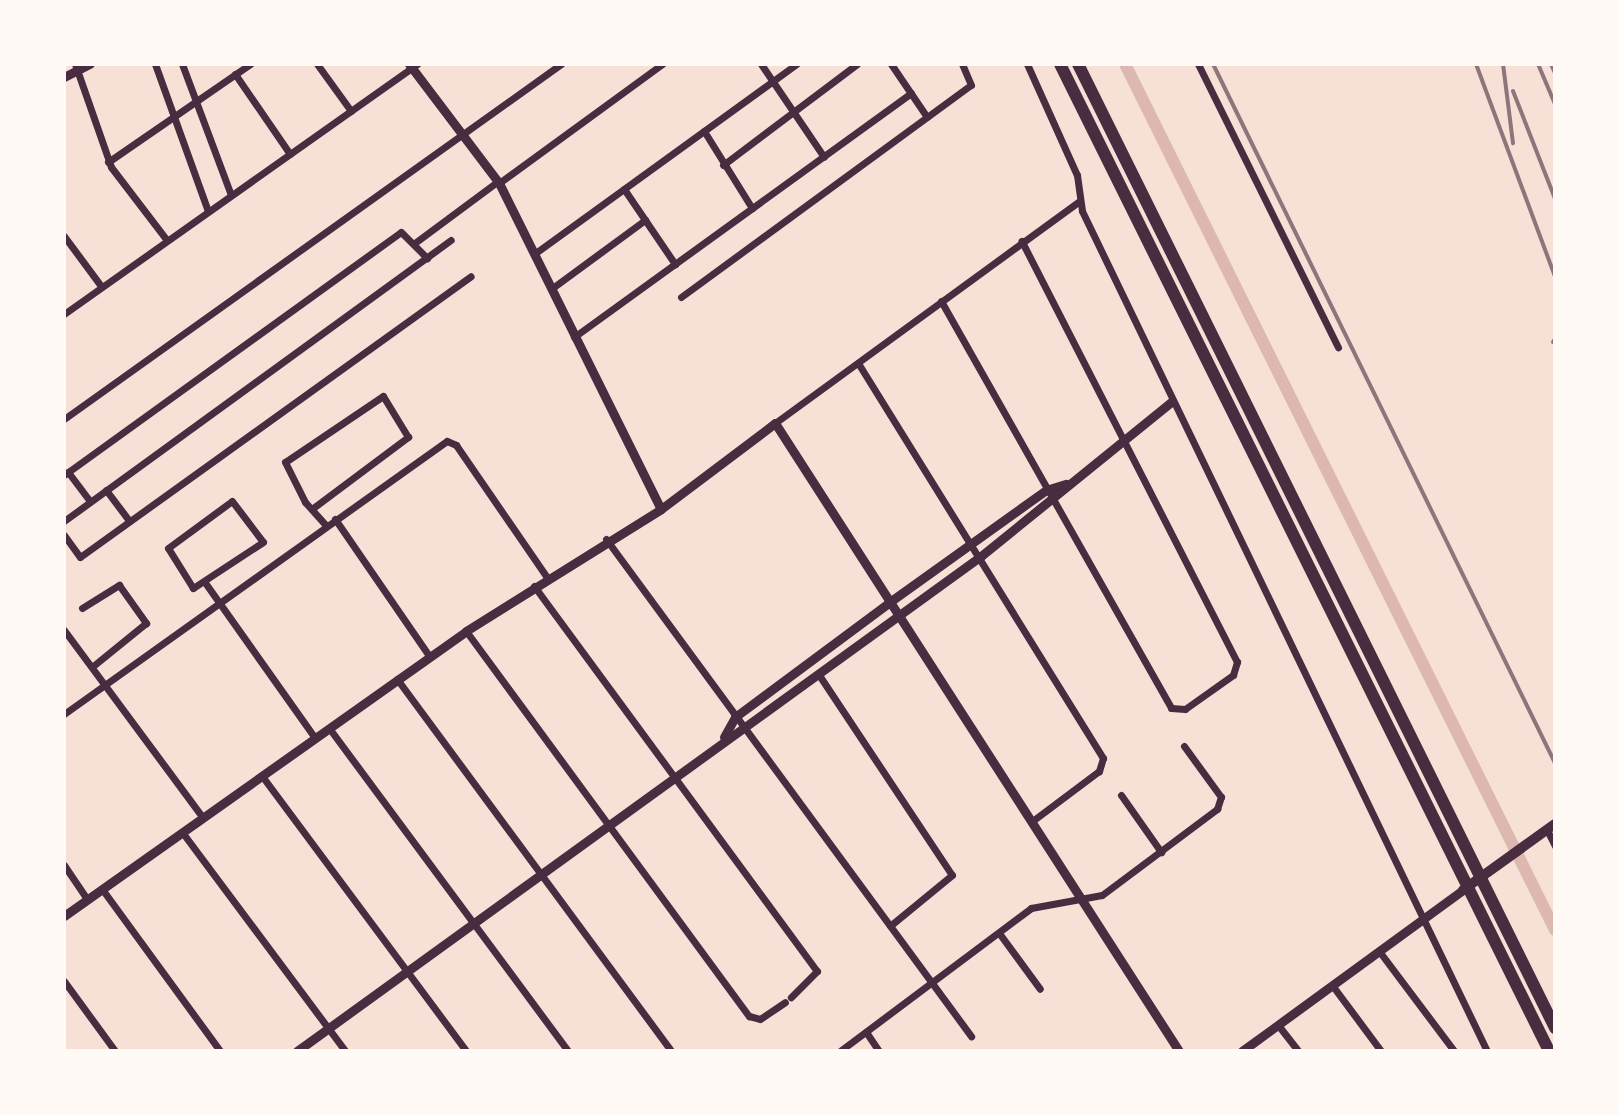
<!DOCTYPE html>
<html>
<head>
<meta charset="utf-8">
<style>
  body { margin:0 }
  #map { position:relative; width:1619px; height:1115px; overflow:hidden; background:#f7e1d7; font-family:Montserrat,sans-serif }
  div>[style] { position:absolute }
  .canal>* { height:12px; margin:-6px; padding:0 6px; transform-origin:6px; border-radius:6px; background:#dcb8b0 }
  .minor>* { height:7px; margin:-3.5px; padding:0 3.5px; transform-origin:3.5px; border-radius:3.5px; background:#4a2c40 }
  .tertiary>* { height:9px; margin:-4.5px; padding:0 4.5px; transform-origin:4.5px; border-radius:4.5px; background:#4a2c40 }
  .secondary>* { height:10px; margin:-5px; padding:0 5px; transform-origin:5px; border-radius:5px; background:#4a2c40 }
  .motorway>* { height:12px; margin:-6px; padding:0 6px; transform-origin:6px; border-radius:6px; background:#4a2c40 }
  .rail>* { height:4px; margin:-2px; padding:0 2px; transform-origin:2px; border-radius:2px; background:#8f747c }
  span { translate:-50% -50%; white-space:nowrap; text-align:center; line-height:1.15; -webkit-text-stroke:6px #fffaf5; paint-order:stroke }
  .frame { position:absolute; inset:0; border:66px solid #fffaf5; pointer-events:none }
</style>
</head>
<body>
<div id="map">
  <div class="canal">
    <div style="left:1125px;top:64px;width:967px;rotate:63.59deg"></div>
  </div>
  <div class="minor">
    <div style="left:75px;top:64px;width:109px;rotate:70.7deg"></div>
    <div style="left:111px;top:167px;width:91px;rotate:52.6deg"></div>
    <div style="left:155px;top:64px;width:156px;rotate:70.2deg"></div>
    <div style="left:182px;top:64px;width:140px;rotate:69.5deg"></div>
    <div style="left:317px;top:64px;width:58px;rotate:54.1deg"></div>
    <div style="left:761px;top:64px;width:112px;rotate:55.9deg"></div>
    <div style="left:891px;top:64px;width:64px;rotate:55.8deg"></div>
    <div style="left:1027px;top:64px;width:122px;rotate:65.8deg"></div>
    <div style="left:1077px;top:175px;width:36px;rotate:82deg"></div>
    <div style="left:1082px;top:211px;width:933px;rotate:64.26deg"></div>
    <div style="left:1198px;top:64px;width:316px;rotate:63.7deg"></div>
    <div style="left:235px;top:74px;width:97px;rotate:55.5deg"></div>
    <div style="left:704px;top:131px;width:91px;rotate:58.1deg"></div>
    <div style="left:108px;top:162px;width:173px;rotate:-34.6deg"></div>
    <div style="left:723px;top:165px;width:168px;rotate:-37deg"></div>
    <div style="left:499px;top:183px;width:202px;rotate:-36.1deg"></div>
    <div style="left:624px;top:189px;width:91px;rotate:55.8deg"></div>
    <div style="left:64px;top:236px;width:62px;rotate:53.5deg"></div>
    <div style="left:416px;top:242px;width:102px;rotate:-36.6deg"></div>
    <div style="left:534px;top:254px;width:324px;rotate:-35.9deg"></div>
    <div style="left:551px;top:289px;width:117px;rotate:-36.3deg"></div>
    <div style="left:681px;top:297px;width:359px;rotate:-36.2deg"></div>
    <div style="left:971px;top:85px;width:23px;rotate:-113deg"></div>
    <div style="left:941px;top:301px;width:467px;rotate:60.5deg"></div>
    <div style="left:1171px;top:708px;width:14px;rotate:4deg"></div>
    <div style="left:1185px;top:709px;width:59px;rotate:-35.3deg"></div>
    <div style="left:1233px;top:675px;width:14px;rotate:-73deg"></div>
    <div style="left:1237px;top:662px;width:473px;rotate:-117.1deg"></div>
    <div style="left:64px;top:314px;width:433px;rotate:-35.3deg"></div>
    <div style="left:574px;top:337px;width:416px;rotate:-35.9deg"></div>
    <div style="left:858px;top:363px;width:465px;rotate:58.2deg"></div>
    <div style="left:1103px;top:758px;width:14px;rotate:107deg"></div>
    <div style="left:1099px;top:771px;width:80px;rotate:143.1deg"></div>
    <div style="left:64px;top:419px;width:611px;rotate:-35.54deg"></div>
    <div style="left:775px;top:423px;width:375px;rotate:-36.1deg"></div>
    <div style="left:68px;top:472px;width:36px;rotate:53deg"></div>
    <div style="left:64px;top:475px;width:415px;rotate:-35.8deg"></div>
    <div style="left:401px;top:232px;width:37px;rotate:45deg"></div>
    <div style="left:106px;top:490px;width:39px;rotate:53deg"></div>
    <div style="left:232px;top:501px;width:51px;rotate:52.9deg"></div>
    <div style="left:263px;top:542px;width:84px;rotate:146.7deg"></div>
    <div style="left:193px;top:588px;width:47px;rotate:-122deg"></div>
    <div style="left:168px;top:548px;width:79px;rotate:-36.3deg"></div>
    <div style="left:313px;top:508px;width:119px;rotate:-36.8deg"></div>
    <div style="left:408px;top:437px;width:48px;rotate:-121.4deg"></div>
    <div style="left:383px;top:396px;width:118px;rotate:146deg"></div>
    <div style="left:285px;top:462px;width:45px;rotate:63.4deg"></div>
    <div style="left:305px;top:502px;width:31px;rotate:48deg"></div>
    <div style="left:335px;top:519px;width:166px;rotate:55.5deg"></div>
    <div style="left:64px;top:521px;width:478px;rotate:-36deg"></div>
    <div style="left:64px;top:535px;width:27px;rotate:54deg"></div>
    <div style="left:80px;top:557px;width:481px;rotate:-35.7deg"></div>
    <div style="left:606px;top:539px;width:617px;rotate:53.71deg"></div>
    <div style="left:206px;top:584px;width:189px;rotate:54.7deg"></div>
    <div style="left:534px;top:586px;width:478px;rotate:53.7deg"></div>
    <div style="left:817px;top:971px;width:37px;rotate:135deg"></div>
    <div style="left:82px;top:608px;width:44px;rotate:-31.9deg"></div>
    <div style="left:119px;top:585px;width:47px;rotate:54.6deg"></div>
    <div style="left:146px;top:623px;width:68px;rotate:140.9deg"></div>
    <div style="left:64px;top:630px;width:234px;rotate:53.5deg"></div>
    <div style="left:466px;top:631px;width:478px;rotate:53.7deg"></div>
    <div style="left:749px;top:1016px;width:11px;rotate:15deg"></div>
    <div style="left:760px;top:1019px;width:30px;rotate:-34deg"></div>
    <div style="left:819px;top:675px;width:240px;rotate:56.4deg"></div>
    <div style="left:952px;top:875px;width:80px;rotate:140.6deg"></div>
    <div style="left:397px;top:679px;width:462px;rotate:53.6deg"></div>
    <div style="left:64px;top:714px;width:470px;rotate:-35.5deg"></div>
    <div style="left:447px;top:441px;width:10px;rotate:24deg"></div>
    <div style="left:456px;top:445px;width:159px;rotate:55.5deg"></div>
    <div style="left:329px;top:728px;width:402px;rotate:53.5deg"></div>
    <div style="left:262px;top:776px;width:342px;rotate:53.4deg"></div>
    <div style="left:1121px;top:795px;width:70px;rotate:54.9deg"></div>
    <div style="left:1547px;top:830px;width:18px;rotate:63deg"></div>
    <div style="left:182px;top:832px;width:273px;rotate:53.3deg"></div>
    <div style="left:64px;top:865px;width:41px;rotate:55.9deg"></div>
    <div style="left:102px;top:889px;width:200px;rotate:53.9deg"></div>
    <div style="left:999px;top:933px;width:69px;rotate:53.8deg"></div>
    <div style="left:1379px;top:951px;width:125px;rotate:53.1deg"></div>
    <div style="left:64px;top:981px;width:87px;rotate:53.9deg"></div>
    <div style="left:1332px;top:985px;width:82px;rotate:53.4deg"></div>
    <div style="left:1278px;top:1025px;width:33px;rotate:52deg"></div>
    <div style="left:866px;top:1032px;width:23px;rotate:56deg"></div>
    <div style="left:840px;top:1051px;width:239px;rotate:-36.8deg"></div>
    <div style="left:1031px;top:908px;width:72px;rotate:-10.4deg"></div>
    <div style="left:1102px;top:895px;width:144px;rotate:-36.8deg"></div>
    <div style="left:1217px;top:809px;width:13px;rotate:-72deg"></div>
    <div style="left:1221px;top:797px;width:63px;rotate:-126deg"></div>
  </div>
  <div class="tertiary">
    <div style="left:409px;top:64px;width:149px;rotate:52.9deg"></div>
    <div style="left:499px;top:183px;width:364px;rotate:63.6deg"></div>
    <div style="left:64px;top:77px;width:29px;rotate:-27deg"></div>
    <div style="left:724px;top:737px;width:23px;rotate:-61deg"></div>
    <div style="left:735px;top:717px;width:194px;rotate:-36.6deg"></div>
    <div style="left:891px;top:601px;width:191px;rotate:-35.6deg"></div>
    <div style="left:1046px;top:490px;width:21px;rotate:-17deg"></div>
    <div style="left:64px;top:916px;width:493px;rotate:-35.3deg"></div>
    <div style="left:466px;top:631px;width:230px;rotate:-32deg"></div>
    <div style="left:661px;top:509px;width:143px;rotate:-37deg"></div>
    <div style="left:775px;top:423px;width:747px;rotate:57.25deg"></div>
    <div style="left:297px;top:1051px;width:844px;rotate:-35.89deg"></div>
    <div style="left:981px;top:556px;width:245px;rotate:-39deg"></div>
    <div style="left:1242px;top:1051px;width:273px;rotate:-36.1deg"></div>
  </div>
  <div class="secondary">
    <div style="left:1463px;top:890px;width:113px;rotate:-35.7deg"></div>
  </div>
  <div class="motorway">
    <div style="left:1060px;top:64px;width:1101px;rotate:63.64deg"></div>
    <div style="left:1078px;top:64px;width:1076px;rotate:63.67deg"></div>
  </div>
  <div class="rail">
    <div style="left:1213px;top:64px;width:778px;rotate:63.93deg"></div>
    <div style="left:1476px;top:64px;width:226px;rotate:69.6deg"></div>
    <div style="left:1503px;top:64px;width:80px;rotate:82.8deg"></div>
    <div style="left:1538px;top:64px;width:43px;rotate:67deg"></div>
    <div style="left:1551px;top:64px;width:10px;rotate:66deg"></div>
    <div style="left:1513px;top:91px;width:116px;rotate:68.7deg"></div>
    <div style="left:1553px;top:342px;width:4px;rotate:-56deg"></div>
  </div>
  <div class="frame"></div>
</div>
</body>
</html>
